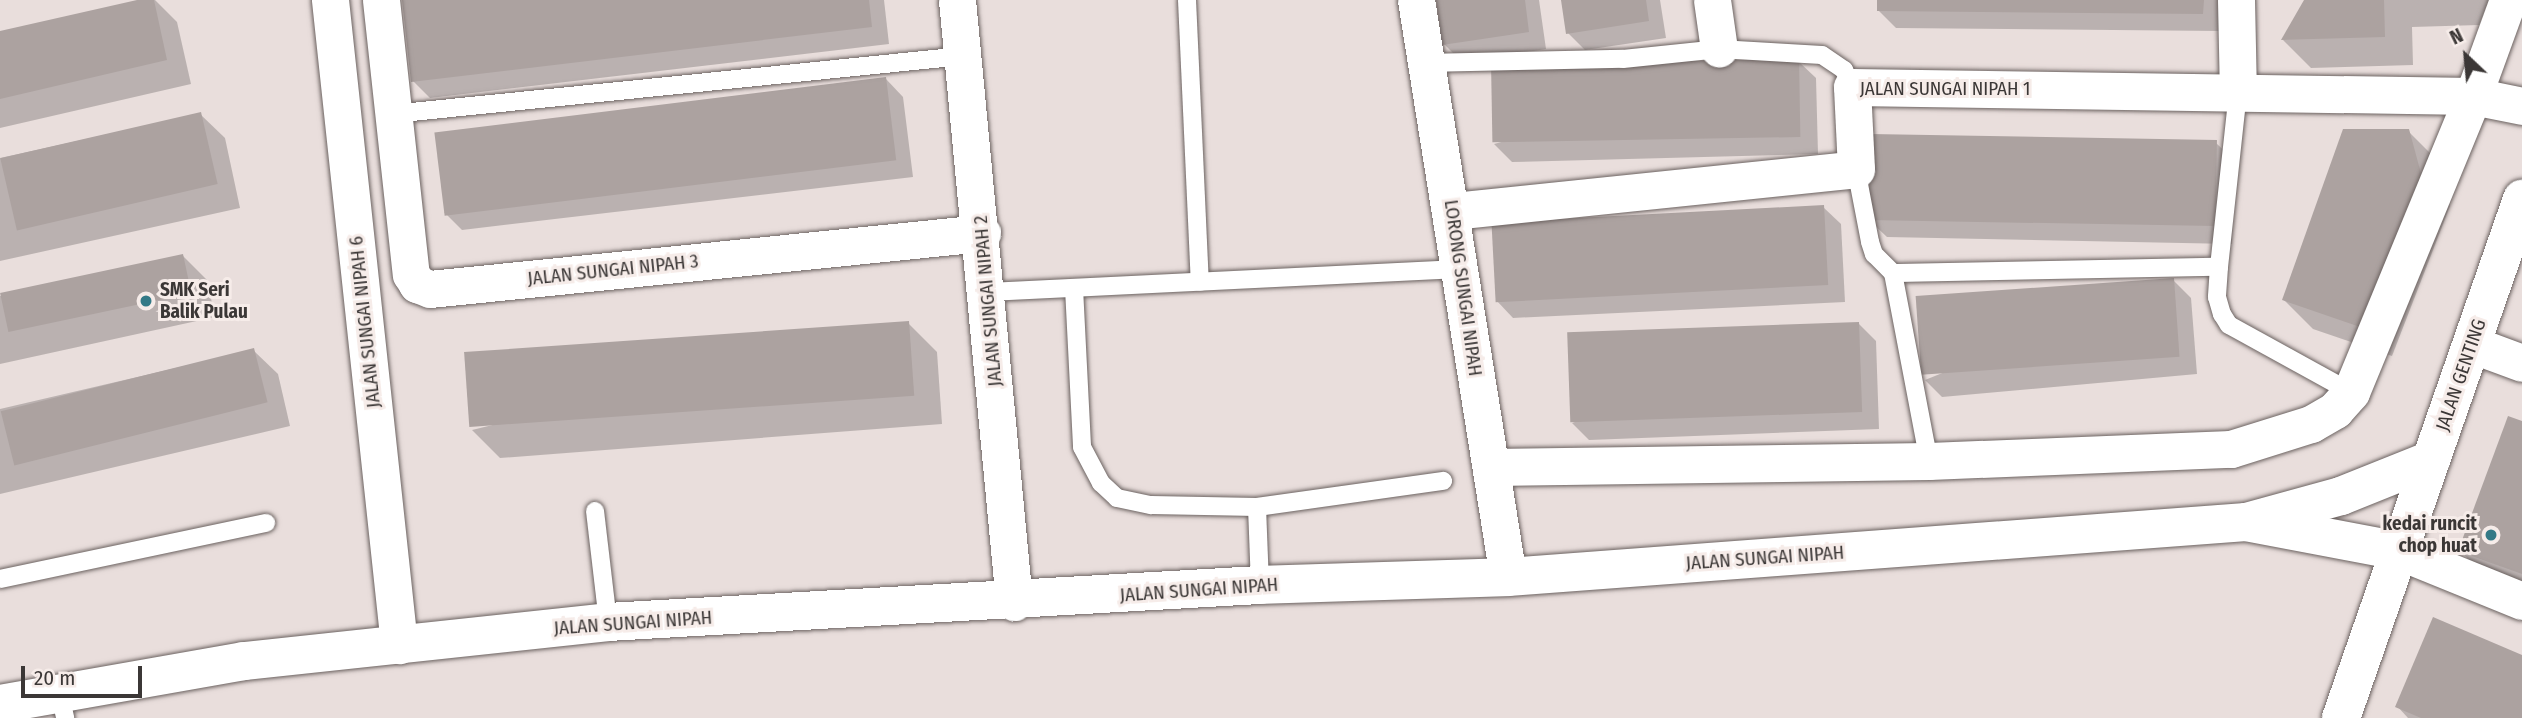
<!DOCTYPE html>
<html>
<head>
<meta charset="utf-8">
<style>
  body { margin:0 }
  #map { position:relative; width:2522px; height:718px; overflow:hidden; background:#e9dedc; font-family:"Fira Sans Condensed",sans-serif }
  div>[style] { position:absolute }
  .shadow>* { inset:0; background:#0003 }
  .building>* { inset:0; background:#aca2a0; transform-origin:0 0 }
  .roads { filter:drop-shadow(0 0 2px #6b6260) drop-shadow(0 0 2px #6b6260) }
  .service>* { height:18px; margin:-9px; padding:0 9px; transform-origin:9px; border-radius:9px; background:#fff }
  .minor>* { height:37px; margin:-18.5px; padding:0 18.5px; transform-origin:18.5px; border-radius:18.5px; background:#fff }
  .tertiary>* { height:38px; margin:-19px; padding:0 19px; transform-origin:19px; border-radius:19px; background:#fff }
  .secondary>* { height:38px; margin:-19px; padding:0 19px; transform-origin:19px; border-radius:19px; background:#fff }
  .dots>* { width:19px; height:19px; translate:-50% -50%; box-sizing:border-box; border:4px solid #f6ece9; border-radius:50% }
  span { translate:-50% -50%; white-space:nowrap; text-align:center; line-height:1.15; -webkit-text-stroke:6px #f6ece9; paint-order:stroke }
  .street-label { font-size:19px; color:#3b3736 }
  .poi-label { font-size:19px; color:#3b3736; font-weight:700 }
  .left { translate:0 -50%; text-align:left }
  .right { translate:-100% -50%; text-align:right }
  .north { position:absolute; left:2431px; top:21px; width:70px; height:70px; -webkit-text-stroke:5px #f6ece9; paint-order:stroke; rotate:334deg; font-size:19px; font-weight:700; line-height:28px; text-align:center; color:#3b3736 }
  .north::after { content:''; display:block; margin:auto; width:24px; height:32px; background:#3b3736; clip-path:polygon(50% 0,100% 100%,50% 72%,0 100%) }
  .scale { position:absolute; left:21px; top:666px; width:121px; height:32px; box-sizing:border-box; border:4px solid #3b3736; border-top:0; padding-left:9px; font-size:21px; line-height:24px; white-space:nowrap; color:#3b3736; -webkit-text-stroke:5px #f6ece9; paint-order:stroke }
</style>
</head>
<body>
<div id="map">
  <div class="shadow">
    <div style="clip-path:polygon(145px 0,155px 0,177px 22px,191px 84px,0 128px,0 33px)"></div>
    <div style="clip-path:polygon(403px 0,884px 0,889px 44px,430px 98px,413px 81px)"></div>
    <div style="clip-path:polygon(1437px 0,1539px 0,1546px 49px,1462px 62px,1444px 44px)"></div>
    <div style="clip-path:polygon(1563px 0,1660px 0,1666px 38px,1585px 50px,1568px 33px)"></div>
    <div style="clip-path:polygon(1879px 0,2221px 0,2220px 31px,1896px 28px,1879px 11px)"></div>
    <div style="clip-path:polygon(2306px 0,2489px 0,2479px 25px,2412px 27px,2413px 65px,2311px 68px,2283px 40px)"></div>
    <div style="clip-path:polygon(1798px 61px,1816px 78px,1818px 154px,1512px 162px,1494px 144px)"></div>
    <div style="clip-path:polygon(886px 79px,903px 97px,913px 177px,462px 230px,444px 212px)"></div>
    <div style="clip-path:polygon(200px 114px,225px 138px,240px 208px,0 261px,0 158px)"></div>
    <div style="clip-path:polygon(2408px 131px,2437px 160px,2450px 206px,2392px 356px,2313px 329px,2284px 300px)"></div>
    <div style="clip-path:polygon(2216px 143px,2234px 160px,2232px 244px,1887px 237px,1869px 220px)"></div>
    <div style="clip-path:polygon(1823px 207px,1841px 224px,1845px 302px,1513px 318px,1496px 300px)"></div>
    <div style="clip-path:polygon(183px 256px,207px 280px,215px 317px,0 364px,0 296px)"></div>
    <div style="clip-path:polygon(2173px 280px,2191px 298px,2197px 374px,1942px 397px,1925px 380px)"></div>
    <div style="clip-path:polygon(908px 323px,937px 352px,942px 424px,500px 458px,472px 430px)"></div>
    <div style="clip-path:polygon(1859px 324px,1876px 341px,1879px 429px,1589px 440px,1572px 423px)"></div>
    <div style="clip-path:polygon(253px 350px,278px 374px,290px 426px,0 494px,0 409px)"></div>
    <div style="clip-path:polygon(2522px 422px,2522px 584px,2478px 568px,2460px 551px)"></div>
    <div style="clip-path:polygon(2522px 656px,2522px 718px,2408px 718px,2397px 706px)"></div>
  </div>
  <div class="building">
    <div style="clip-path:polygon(137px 0,154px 0,167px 60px,0 99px,0 31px)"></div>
    <div style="clip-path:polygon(402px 0,869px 0,872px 27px,411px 82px)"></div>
    <div style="clip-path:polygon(1436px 0,1525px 0,1529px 32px,1442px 45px)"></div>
    <div style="clip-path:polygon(1561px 0,1646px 0,1649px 21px,1566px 34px)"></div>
    <div style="clip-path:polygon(1877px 0,2204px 0,2203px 14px,1877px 11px)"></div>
    <div style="clip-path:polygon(2304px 0,2384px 0,2385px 37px,2281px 40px)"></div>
    <div style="left:1799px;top:59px;width:78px;height:308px;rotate:89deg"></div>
    <div style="left:886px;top:77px;width:84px;height:455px;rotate:83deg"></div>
    <div style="left:201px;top:112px;width:74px;height:206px;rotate:77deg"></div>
    <div style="clip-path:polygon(2343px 129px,2409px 129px,2422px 177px,2363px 328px,2282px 300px)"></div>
    <div style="left:1870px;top:134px;width:347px;height:86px;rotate:1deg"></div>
    <div style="left:1824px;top:205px;width:80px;height:333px;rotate:87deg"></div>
    <div style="left:183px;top:254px;width:40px;height:187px;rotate:78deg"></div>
    <div style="left:2174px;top:278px;width:79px;height:259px;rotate:86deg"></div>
    <div style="left:909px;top:321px;width:75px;height:446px;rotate:86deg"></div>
    <div style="left:1859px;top:322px;width:90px;height:292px;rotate:88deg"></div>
    <div style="left:254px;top:348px;width:56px;height:261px;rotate:76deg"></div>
    <div style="clip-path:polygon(2508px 416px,2522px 421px,2522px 574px,2458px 551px)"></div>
    <div style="clip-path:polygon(2433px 617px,2522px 655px,2522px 718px,2421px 718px,2395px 707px)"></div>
  </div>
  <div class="roads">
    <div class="service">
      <div style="left:1187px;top:0;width:282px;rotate:87.4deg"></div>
      <div style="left:1424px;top:63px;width:199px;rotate:-1.2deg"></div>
      <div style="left:1623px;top:59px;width:97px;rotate:-5.9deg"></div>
      <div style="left:1719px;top:49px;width:103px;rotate:3.3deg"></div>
      <div style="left:1822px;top:55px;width:27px;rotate:34deg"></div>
      <div style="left:1844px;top:70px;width:19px;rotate:65deg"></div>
      <div style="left:2238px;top:92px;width:176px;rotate:96.2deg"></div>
      <div style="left:2219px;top:267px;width:30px;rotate:94deg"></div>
      <div style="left:2217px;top:297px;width:18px;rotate:74deg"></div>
      <div style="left:2222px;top:314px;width:13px;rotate:58deg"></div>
      <div style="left:2229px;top:325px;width:139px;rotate:28.8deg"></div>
      <div style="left:392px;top:114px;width:574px;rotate:-5.8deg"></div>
      <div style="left:1856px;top:169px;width:74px;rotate:79.1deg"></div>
      <div style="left:1870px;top:242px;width:13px;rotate:72deg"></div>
      <div style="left:1874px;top:254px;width:27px;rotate:45deg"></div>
      <div style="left:1893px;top:273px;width:191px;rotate:79.2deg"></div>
      <div style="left:1893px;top:273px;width:326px;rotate:-1.1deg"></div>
      <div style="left:1074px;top:288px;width:159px;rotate:87.1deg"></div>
      <div style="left:1082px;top:447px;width:41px;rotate:62.2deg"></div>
      <div style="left:1101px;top:483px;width:22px;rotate:43deg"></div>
      <div style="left:1117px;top:498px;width:35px;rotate:12deg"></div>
      <div style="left:1151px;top:505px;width:106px;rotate:1.1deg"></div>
      <div style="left:1257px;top:507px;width:188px;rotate:-8deg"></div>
      <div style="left:987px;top:292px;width:474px;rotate:-2.8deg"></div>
      <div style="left:1257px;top:507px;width:78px;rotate:87.8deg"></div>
      <div style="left:595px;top:511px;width:112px;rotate:83.3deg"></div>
      <div style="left:0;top:579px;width:272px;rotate:-11.9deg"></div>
      <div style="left:59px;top:691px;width:28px;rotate:77deg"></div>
    </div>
    <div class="minor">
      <div style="left:330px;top:0;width:649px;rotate:83.89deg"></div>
      <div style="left:381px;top:0;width:276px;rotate:83.8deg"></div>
      <div style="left:411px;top:274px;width:12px;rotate:59deg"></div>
      <div style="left:417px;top:284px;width:14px;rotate:21deg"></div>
      <div style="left:430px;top:289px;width:555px;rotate:-5.79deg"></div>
      <div style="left:957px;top:0;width:605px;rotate:84.59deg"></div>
      <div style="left:1416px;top:0;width:584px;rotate:80.94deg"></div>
      <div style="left:1712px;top:0;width:49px;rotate:81.9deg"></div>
      <div style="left:2236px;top:0;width:92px;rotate:88.8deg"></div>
      <div style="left:1453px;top:211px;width:405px;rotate:-5.9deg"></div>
      <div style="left:1856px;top:169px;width:82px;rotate:-92.8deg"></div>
      <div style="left:1852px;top:87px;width:621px;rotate:0.83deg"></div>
      <div style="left:2473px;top:96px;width:50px;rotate:11.5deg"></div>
      <div style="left:2471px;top:344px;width:54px;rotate:20.4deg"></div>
      <div style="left:1491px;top:467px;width:438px;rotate:-0.8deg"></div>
      <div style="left:1929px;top:461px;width:302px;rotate:-2.3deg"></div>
      <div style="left:2231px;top:449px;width:84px;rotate:-17.4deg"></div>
      <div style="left:2311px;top:424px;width:28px;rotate:-30deg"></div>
      <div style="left:2335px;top:410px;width:24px;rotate:-48deg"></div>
      <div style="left:2351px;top:392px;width:320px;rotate:-67.6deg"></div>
      <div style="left:2473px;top:96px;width:102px;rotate:-70deg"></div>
      <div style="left:2399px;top:551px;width:133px;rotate:22.1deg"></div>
    </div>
    <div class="tertiary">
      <div style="left:0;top:704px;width:248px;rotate:-10deg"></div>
      <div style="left:244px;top:661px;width:366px;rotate:-6.1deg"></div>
      <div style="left:608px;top:622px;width:653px;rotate:-3.25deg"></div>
      <div style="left:1260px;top:585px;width:248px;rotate:-1.8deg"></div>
      <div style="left:1508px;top:577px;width:740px;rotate:-4.26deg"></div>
      <div style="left:2246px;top:522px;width:156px;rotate:10.7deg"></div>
    </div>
    <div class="secondary">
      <div style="left:2246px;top:522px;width:98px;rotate:-15.3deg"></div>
      <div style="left:2341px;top:496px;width:97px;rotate:-21.8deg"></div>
      <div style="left:2341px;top:718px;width:550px;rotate:-70.77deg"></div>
    </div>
  </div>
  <div class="dots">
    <div style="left:146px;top:301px;background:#347a87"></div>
    <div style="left:2491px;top:535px;background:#347a87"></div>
  </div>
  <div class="street-label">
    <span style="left:1945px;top:89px">JALAN SUNGAI NIPAH 1</span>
    <span style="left:613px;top:270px;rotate:-6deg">JALAN SUNGAI NIPAH 3</span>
    <span style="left:1463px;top:288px;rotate:82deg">LORONG SUNGAI NIPAH</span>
    <span style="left:988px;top:301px;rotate:-95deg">JALAN SUNGAI NIPAH 2</span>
    <span style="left:365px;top:322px;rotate:-96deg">JALAN SUNGAI NIPAH 6</span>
    <span style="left:2461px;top:375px;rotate:-71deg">JALAN GENTING</span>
    <span style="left:1765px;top:558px;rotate:-4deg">JALAN SUNGAI NIPAH</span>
    <span style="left:1199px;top:590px;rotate:-4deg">JALAN SUNGAI NIPAH</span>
    <span style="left:633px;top:623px;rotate:-4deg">JALAN SUNGAI NIPAH</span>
  </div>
  <div class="poi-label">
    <span class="left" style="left:160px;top:301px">SMK Seri<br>Balik Pulau</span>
    <span class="right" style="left:2477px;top:535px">kedai runcit<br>chop huat</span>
  </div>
  <div class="north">N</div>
  <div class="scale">20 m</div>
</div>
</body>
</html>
